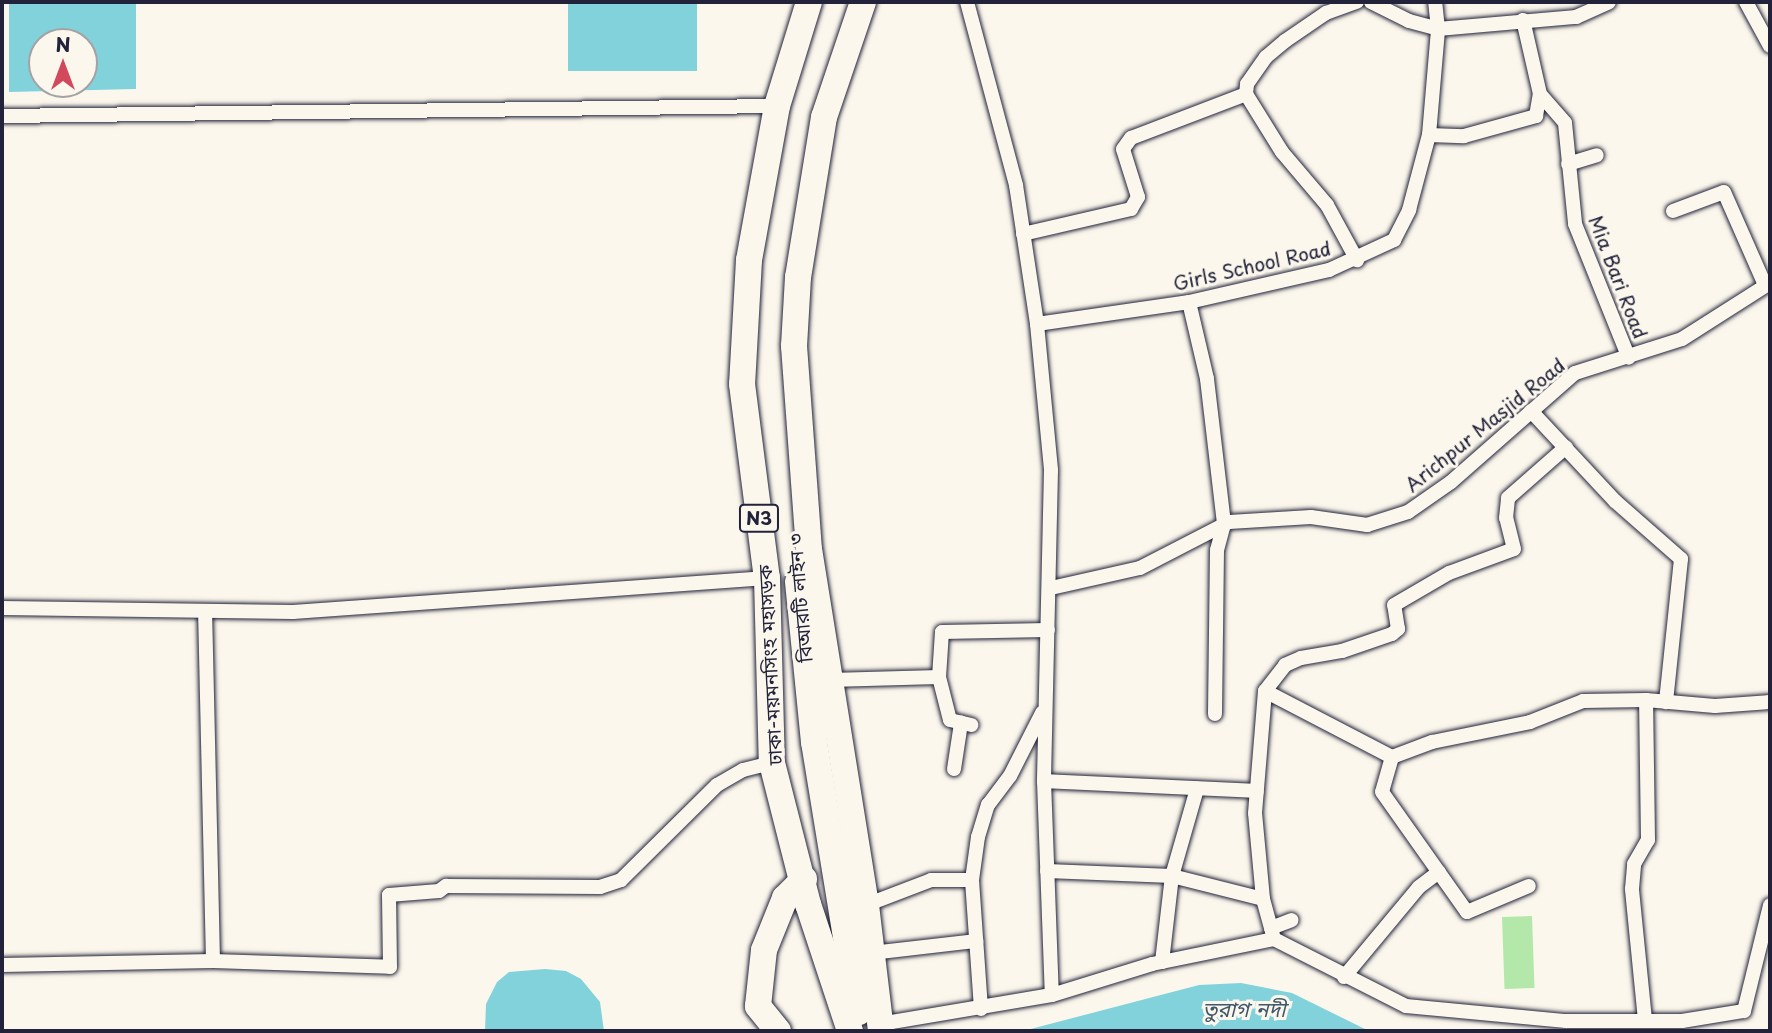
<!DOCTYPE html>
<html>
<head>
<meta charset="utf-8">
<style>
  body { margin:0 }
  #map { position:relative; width:1772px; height:1033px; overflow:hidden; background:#fbf7ec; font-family:"Playpen Sans","Noto Sans Bengali",sans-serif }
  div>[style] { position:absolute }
  .green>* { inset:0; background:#b4e8aa; transform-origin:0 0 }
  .water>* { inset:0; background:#82d2dc; transform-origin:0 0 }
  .roads { filter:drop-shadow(0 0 2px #22223b) drop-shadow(0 0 2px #22223b) }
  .street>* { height:14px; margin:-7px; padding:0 7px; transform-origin:7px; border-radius:7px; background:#fbf7ec }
  .highway>* { height:26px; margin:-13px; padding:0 13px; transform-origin:13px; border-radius:13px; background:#fbf7ec }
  span { translate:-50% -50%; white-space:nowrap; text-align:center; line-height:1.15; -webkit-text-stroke:6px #fbf7ec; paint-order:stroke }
  .shield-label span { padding:2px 5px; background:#fbf7ec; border:2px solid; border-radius:5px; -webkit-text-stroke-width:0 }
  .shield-label { font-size:18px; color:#22223b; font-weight:700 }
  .street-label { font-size:19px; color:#22223b }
  .water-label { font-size:21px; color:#3f576b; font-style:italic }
  .frame { position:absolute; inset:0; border:4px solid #22223b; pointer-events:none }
  .north { position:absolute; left:28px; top:28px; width:70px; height:70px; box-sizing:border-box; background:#fbf7ec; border:2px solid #a4a2a5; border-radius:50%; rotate:0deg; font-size:19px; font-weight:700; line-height:28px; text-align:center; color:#22223b }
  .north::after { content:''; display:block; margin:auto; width:24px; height:32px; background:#d1495b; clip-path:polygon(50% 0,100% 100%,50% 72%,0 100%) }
</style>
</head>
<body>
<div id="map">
  <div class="green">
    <div style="left:1532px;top:916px;width:72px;height:30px;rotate:88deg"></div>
  </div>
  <div class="water">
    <div style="clip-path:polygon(evenodd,9px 2px,136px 2px,136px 89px,9px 92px,9px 2px,42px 42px,84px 42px,84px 84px,42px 84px,42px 42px)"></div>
    <div style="left:568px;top:2px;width:129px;height:69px"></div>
    <div style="clip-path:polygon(545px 969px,566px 971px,581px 979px,600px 1002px,604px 1031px,485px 1031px,486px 1004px,497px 982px,509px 972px)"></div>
    <div style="clip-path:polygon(1241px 983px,1292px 993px,1369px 1031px,1023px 1031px,1199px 985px)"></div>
  </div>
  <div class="roads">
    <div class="street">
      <div style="left:967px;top:2px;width:189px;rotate:75deg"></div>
      <div style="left:1016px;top:185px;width:141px;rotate:81.4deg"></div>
      <div style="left:1037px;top:324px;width:147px;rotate:84.5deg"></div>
      <div style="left:1051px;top:470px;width:311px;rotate:91.3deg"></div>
      <div style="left:1044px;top:781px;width:214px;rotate:87.9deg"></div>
      <div style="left:1371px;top:2px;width:42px;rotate:26.6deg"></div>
      <div style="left:1409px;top:21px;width:30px;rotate:15deg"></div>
      <div style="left:1438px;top:29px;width:139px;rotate:-5deg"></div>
      <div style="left:1576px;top:17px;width:36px;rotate:-24deg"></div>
      <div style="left:1746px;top:2px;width:50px;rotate:61.4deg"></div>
      <div style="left:1246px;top:94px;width:10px;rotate:-84deg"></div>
      <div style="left:1247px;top:84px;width:33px;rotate:-55deg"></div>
      <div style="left:1266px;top:57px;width:25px;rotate:-40deg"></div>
      <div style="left:1285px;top:41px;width:50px;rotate:-34.3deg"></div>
      <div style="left:1326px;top:13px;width:33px;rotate:-20deg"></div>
      <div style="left:1540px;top:94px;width:38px;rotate:49deg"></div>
      <div style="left:1565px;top:123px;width:101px;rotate:84.3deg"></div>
      <div style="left:1575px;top:224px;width:144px;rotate:68.1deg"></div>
      <div style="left:2px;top:116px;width:775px;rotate:-0.74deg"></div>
      <div style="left:1429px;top:135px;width:35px;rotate:2deg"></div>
      <div style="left:1464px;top:136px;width:75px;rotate:-15.5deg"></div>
      <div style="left:1536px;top:116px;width:22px;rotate:-80deg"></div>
      <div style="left:1540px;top:94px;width:76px;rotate:-102.9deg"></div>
      <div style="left:1568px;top:164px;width:30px;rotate:-17deg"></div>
      <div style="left:1673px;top:211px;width:54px;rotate:-20.4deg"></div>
      <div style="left:1724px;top:192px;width:102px;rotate:66.2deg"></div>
      <div style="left:1023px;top:234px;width:111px;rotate:-13deg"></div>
      <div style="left:1131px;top:209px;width:14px;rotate:-60deg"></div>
      <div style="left:1138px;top:197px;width:50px;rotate:-107.4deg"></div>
      <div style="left:1123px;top:149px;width:14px;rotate:-54deg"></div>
      <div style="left:1131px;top:138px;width:123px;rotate:-20.9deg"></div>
      <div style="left:1246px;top:94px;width:68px;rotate:58.2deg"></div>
      <div style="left:1282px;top:152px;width:70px;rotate:49.7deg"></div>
      <div style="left:1327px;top:205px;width:63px;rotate:61.4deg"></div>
      <div style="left:1189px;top:302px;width:79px;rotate:76.8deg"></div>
      <div style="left:1207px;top:379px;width:146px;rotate:83.3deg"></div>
      <div style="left:1224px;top:524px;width:27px;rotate:105deg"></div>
      <div style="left:1217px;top:550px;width:164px;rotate:90.7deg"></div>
      <div style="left:1037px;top:324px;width:154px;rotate:-8.2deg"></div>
      <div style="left:1189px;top:302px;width:144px;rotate:-12.9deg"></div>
      <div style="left:1329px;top:270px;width:72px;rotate:-24.8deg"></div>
      <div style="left:1394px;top:240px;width:34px;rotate:-63deg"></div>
      <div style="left:1409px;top:210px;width:78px;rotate:-75.1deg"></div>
      <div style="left:1429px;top:135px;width:106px;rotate:-85.1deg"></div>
      <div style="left:1438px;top:29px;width:27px;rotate:-96deg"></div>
      <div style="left:1531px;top:411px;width:123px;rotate:47deg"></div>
      <div style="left:1615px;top:501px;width:88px;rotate:41.3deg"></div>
      <div style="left:1681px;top:559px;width:144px;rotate:96deg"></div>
      <div style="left:1051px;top:588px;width:91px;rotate:-12.7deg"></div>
      <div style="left:1140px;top:568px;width:100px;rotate:-27.3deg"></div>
      <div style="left:1229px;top:522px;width:82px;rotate:-3.5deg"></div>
      <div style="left:1311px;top:517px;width:57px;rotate:8.1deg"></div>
      <div style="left:1367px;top:525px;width:43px;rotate:-17.6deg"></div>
      <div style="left:1408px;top:512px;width:52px;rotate:-34.9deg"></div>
      <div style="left:1451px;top:482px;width:165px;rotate:-41.3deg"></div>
      <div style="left:1575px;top:373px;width:112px;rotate:-17.6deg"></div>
      <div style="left:1682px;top:339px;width:104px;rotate:-32.5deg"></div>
      <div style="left:2px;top:608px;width:291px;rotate:0.8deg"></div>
      <div style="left:293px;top:612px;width:475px;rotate:-4.1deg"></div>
      <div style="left:939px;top:677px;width:44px;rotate:75.7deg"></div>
      <div style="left:950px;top:720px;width:22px;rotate:13deg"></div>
      <div style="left:830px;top:680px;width:109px;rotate:-1.6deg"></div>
      <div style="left:939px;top:677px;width:45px;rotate:-86.2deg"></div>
      <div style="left:942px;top:632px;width:106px;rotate:-1.1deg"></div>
      <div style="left:1265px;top:691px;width:143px;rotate:27.5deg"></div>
      <div style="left:1392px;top:757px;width:43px;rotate:-20.6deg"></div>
      <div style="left:1432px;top:742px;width:100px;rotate:-11.5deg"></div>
      <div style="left:1530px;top:722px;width:57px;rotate:-21.6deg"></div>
      <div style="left:1583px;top:701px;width:63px;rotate:-0.9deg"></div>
      <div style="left:1646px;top:700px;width:69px;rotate:5deg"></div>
      <div style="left:1715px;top:706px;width:55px;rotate:-4.2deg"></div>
      <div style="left:1392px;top:757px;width:36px;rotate:106deg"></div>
      <div style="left:1382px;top:792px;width:147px;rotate:54.7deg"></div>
      <div style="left:1467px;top:912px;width:67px;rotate:-22.8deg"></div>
      <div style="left:954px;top:769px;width:47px;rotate:-81.3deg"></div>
      <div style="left:1044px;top:781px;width:213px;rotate:2.7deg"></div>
      <div style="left:1047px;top:871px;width:125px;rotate:2.3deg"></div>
      <div style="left:1172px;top:876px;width:94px;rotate:14.2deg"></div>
      <div style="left:866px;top:905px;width:70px;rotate:-21deg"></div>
      <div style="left:931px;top:880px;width:41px"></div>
      <div style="left:1271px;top:928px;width:22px;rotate:-21deg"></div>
      <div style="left:1274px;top:939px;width:41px;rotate:-105.4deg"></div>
      <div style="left:1263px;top:899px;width:86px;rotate:-95.3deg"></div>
      <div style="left:1255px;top:813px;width:122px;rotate:-85.3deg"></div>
      <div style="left:1265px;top:691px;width:33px;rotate:-52deg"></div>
      <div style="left:1285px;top:665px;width:17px;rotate:-24deg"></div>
      <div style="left:1301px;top:658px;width:42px;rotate:-9.7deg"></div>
      <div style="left:1342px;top:651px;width:53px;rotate:-18.8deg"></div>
      <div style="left:1392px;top:634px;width:8px;rotate:-40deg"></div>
      <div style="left:1398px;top:629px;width:24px;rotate:-99deg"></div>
      <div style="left:1394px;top:605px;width:64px;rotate:-30.2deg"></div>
      <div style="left:1449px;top:573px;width:69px;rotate:-20.3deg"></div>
      <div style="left:1514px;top:549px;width:32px;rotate:-104deg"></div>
      <div style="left:1506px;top:518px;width:20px;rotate:-84deg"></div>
      <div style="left:1508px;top:498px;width:77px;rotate:-41.3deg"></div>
      <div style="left:872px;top:953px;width:105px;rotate:-6.6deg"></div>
      <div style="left:213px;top:961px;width:177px;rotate:1.9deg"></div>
      <div style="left:390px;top:967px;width:72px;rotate:-90.8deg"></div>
      <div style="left:389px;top:895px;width:50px;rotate:-4.6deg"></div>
      <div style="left:439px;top:891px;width:9px;rotate:-36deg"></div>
      <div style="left:446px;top:886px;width:154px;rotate:0.4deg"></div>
      <div style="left:600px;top:887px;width:22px;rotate:-18deg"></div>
      <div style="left:621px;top:880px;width:135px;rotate:-44.7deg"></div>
      <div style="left:717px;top:785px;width:30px;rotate:-30deg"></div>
      <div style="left:743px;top:770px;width:30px;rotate:-14deg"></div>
      <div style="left:1162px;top:962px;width:87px;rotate:-83.4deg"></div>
      <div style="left:1172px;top:876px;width:91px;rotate:-74deg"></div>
      <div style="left:2px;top:965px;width:211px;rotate:-1.1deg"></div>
      <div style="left:213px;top:961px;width:349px;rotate:-91.3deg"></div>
      <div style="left:1344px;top:977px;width:117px;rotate:-50.2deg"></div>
      <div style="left:1419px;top:887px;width:25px;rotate:-37deg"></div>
      <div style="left:981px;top:1009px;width:129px;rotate:-94deg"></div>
      <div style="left:972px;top:880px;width:43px;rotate:-82.1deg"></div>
      <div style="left:978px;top:837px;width:34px;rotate:-73deg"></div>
      <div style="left:988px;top:805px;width:36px;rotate:-53deg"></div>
      <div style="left:1010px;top:776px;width:71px;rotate:-63.1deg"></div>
      <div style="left:1645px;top:1020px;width:132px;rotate:-95.7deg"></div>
      <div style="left:1632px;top:889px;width:25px;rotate:-85deg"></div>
      <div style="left:1634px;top:864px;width:28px;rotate:-60deg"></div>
      <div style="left:1648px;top:840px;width:140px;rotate:-90.8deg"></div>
      <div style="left:880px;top:1024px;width:174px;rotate:-9.6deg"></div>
      <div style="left:1052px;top:995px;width:105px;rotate:-17.2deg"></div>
      <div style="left:1152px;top:964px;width:125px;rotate:-11.6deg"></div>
      <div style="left:1274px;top:939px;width:148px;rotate:26.9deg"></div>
      <div style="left:1406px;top:1006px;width:161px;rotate:5.4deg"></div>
      <div style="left:1566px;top:1021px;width:116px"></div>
      <div style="left:1682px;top:1021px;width:63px;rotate:-9.2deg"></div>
      <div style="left:1744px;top:1011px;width:109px;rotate:-76.2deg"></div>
    </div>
    <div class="highway">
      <div style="left:809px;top:2px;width:109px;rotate:107.1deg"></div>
      <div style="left:777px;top:106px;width:157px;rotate:100.3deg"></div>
      <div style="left:749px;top:260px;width:124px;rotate:93.2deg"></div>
      <div style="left:742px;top:384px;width:196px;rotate:82.7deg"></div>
      <div style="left:767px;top:578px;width:185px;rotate:88.5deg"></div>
      <div style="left:772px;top:763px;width:146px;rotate:75.7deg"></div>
      <div style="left:808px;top:904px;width:134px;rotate:71.7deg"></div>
      <div style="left:863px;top:2px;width:121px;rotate:108.7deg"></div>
      <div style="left:824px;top:117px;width:162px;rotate:99.2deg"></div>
      <div style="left:798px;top:277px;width:69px;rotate:93.3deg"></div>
      <div style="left:794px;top:346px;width:204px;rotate:85.8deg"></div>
      <div style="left:809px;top:549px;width:361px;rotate:80.9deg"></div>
      <div style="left:866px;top:905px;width:127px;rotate:83.2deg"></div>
      <div style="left:798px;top:582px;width:161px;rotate:84.3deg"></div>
      <div style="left:814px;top:742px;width:274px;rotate:80.7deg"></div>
      <div style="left:778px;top:1031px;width:32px;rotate:-129deg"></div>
      <div style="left:758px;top:1006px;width:56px;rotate:-83.9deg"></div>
      <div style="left:764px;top:950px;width:56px;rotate:-68deg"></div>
      <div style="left:785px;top:898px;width:27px;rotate:-45deg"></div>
    </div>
  </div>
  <div class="shield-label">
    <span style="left:759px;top:518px">N3</span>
  </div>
  <div class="street-label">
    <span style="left:1252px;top:266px;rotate:-13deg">Girls School Road</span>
    <span style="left:1618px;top:277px;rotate:69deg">Mia Bari Road</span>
    <span style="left:1485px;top:425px;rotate:-39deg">Arichpur Masjid Road</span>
    <span style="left:800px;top:598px;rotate:-95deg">বিআরটি লাইন ৩</span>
    <span style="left:770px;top:665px;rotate:-93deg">ঢাকা-ময়মনসিংহ মহাসড়ক</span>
  </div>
  <div class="water-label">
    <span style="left:1244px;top:1008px">তুরাগ নদী</span>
  </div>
  <div class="frame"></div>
  <div class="north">N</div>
</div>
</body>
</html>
